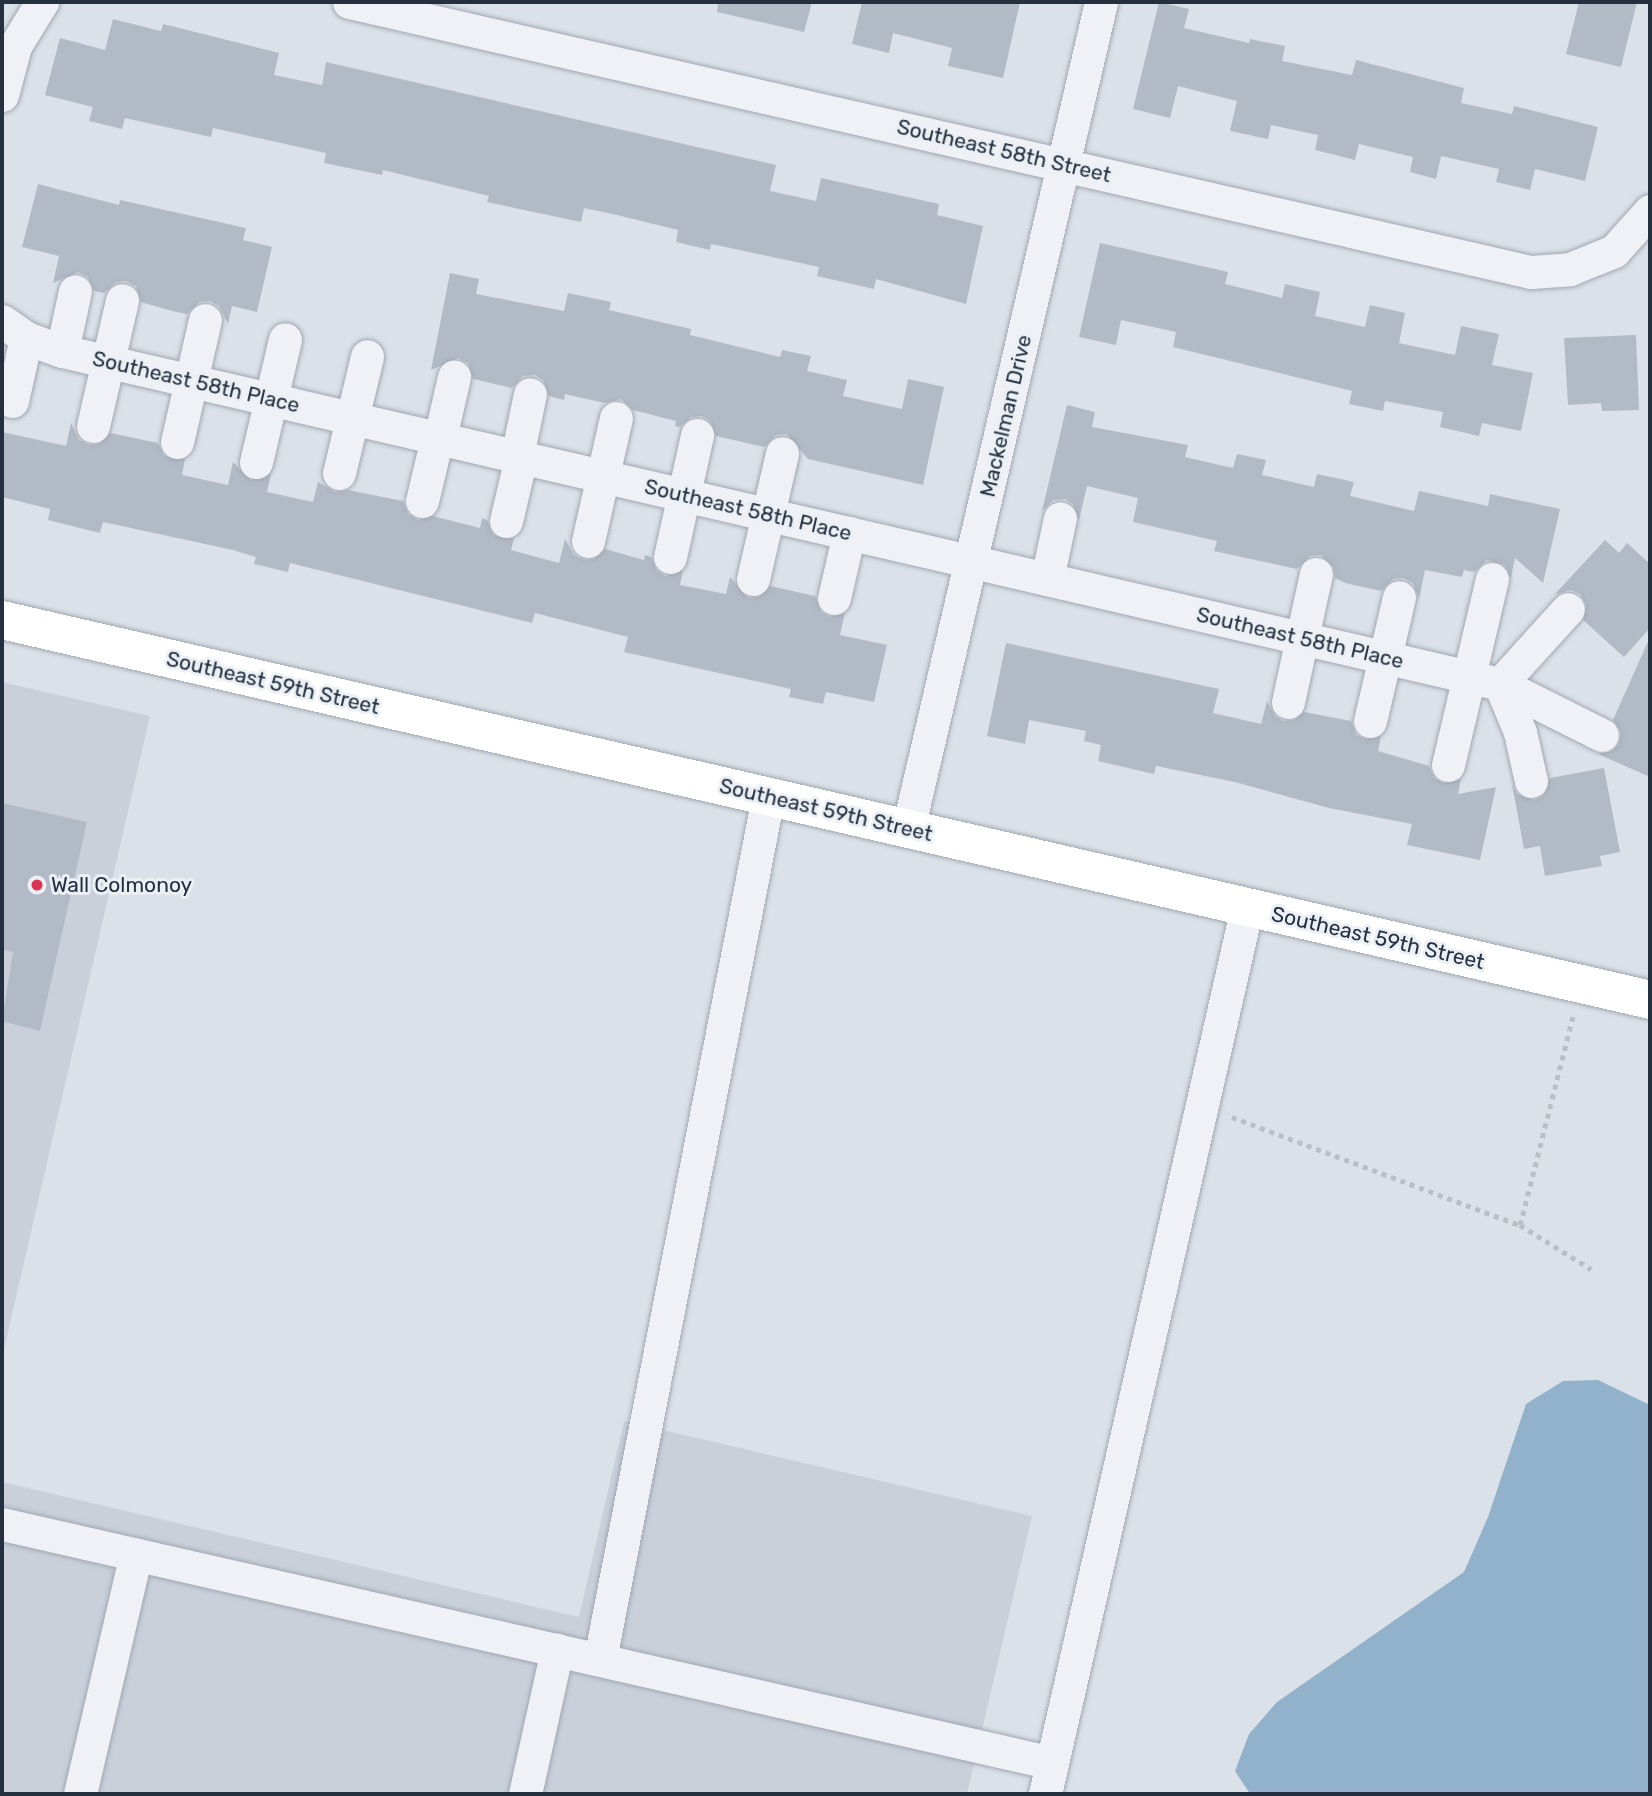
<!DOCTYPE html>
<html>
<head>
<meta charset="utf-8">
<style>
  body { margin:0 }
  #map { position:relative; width:1652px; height:1796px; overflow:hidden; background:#dbe1e8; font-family:Rubik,sans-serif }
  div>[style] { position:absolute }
  .built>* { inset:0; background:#c9d0da }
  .water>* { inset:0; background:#92b2cc }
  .building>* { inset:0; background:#b2bac5 }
  .path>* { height:4.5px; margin-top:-2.25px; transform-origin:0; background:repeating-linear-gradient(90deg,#babfc6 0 5px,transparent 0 10px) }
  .roads { filter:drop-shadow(0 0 2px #a0a8b2) drop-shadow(0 0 2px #a0a8b2) }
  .minor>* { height:33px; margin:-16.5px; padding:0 16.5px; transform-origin:16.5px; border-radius:16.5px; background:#eff1f6 }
  .major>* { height:38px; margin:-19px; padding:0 19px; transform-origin:19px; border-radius:19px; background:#fff }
  .dots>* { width:19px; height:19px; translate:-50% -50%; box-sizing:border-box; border:4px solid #ebf0f5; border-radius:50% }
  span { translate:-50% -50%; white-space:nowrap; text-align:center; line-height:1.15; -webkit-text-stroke:6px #ebf0f5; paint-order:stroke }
  .street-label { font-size:21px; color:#24303f }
  .poi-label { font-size:21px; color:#24303f }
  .left { translate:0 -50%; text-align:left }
  .frame { position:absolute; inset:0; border:4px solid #24303f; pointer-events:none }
</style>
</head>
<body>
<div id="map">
  <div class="built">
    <div style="clip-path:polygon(2px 682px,150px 716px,2px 1358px)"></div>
    <div style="clip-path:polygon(624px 1421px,1032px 1516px,967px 1794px,2px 1794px,2px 1482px,579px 1617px)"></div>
  </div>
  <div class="water">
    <div style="clip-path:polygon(1598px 1380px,1650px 1405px,1650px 1794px,1250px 1794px,1235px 1771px,1249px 1734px,1277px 1702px,1464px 1572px,1488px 1517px,1526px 1404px,1563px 1381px)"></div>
  </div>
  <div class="building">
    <div style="clip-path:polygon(718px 2px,812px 2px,804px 32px,717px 12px)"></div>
    <div style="clip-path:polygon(862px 2px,1020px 2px,1003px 78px,948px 66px,952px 48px,893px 33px,889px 53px,852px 44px)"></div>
    <div style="clip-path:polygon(1159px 2px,1189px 9px,1184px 28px,1249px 43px,1250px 39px,1285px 46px,1282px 61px,1352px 75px,1356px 60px,1464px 88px,1461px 103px,1512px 114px,1514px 106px,1598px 127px,1585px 181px,1535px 169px,1530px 190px,1496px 182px,1499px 169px,1441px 156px,1436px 179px,1410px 172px,1413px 157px,1359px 144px,1355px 160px,1315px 150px,1318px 135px,1271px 125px,1268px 139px,1230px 131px,1237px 101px,1178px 86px,1170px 118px,1133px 109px)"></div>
    <div style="clip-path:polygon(1579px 2px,1637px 2px,1621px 67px,1566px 54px)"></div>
    <div style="clip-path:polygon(113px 19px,161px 31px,163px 24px,279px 53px,274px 75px,322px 85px,326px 62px,776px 165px,770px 191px,816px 201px,821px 178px,939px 204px,937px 215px,983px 226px,966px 304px,876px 279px,874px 289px,817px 276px,819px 267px,711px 244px,710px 250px,676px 242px,678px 230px,617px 215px,584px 208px,581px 222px,487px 202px,489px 196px,383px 170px,382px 175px,324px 163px,326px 153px,213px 128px,211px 137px,125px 118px,122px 129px,89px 121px,93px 107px,45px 95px,60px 38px,105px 50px)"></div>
    <div style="clip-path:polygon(38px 184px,119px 205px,120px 200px,246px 228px,243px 240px,272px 247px,257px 312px,232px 306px,228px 324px,219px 306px,210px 301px,199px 302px,187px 314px,172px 311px,141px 302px,136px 286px,126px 281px,116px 282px,104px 293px,94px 291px,88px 277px,78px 272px,53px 283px,59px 256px,22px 247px)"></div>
    <div style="clip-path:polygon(1100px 243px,1228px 272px,1225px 284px,1282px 298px,1285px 284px,1320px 292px,1315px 316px,1365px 327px,1370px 305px,1405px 313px,1399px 343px,1455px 355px,1461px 326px,1499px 334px,1492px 365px,1533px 373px,1521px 431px,1482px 423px,1479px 436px,1440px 427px,1443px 412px,1385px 401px,1383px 411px,1349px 404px,1352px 391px,1173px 347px,1176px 332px,1121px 320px,1116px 345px,1079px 337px)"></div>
    <div style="clip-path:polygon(450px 273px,479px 279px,476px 294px,564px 311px,568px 293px,611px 302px,609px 310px,691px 329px,690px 335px,780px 357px,782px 350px,811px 356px,807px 371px,847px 380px,843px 396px,902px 409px,908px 379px,944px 387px,923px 485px,808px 459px,787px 434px,776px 435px,764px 447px,716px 436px,710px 421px,702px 416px,691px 417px,680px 427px,675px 426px,676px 421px,633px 410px,621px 399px,604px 403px,565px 394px,564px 400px,549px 396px,543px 380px,535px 375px,523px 376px,512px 388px,473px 379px,468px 363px,458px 358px,431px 370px)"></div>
    <div style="clip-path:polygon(1636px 335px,1639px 410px,1602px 411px,1601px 403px,1568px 405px,1564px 338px)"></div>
    <div style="clip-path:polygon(1067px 405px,1095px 412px,1092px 427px,1188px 445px,1185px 457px,1233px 468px,1237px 454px,1266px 460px,1262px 475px,1314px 487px,1317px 474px,1354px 482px,1350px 496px,1414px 511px,1419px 491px,1488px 506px,1490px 494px,1560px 509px,1543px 583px,1515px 558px,1511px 578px,1505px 565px,1487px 560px,1474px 572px,1464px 570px,1462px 577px,1425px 570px,1419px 599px,1413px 583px,1403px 578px,1393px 579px,1381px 591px,1345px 583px,1335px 578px,1334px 568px,1321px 555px,1310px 556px,1297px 569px,1214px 551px,1217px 541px,1133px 522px,1138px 498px,1087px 486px,1079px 520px,1073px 504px,1065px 499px,1053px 500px,1042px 511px)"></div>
    <div style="clip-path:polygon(71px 423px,79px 440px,89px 445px,99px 444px,110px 433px,158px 443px,164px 456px,185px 459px,182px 475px,228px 485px,233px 462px,251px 480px,271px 474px,267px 492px,313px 502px,318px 482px,335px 492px,348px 490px,403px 501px,408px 514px,418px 520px,433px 516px,480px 528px,482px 518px,487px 520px,493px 535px,514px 538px,511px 550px,559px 563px,565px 539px,574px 555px,584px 560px,594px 559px,605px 549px,644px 560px,645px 555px,651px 557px,657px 571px,665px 576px,683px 571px,680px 585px,726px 594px,730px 577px,748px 598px,759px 597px,770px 586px,815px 596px,821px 612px,830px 617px,845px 613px,840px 635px,887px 645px,874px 702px,826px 692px,823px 704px,789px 697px,791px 689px,624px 652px,628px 637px,535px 613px,532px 623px,290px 563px,288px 572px,254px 564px,256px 557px,233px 550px,103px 522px,100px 533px,48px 520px,50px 509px,2px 497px,2px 432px,66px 446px)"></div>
    <div style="clip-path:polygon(1605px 540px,1619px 553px,1627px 543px,1650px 564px,1650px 628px,1624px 657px,1583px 620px,1586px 604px,1580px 594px,1571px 590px,1555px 594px)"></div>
    <div style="clip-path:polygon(1650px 637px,1650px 777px,1598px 754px,1612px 751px,1619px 743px,1621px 733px,1613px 720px)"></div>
    <div style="clip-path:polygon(1006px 643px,1219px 689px,1213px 713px,1261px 724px,1267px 701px,1275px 716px,1283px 721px,1294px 720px,1304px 712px,1351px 721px,1356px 735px,1365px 739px,1381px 736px,1378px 751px,1429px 766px,1434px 778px,1443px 783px,1461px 779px,1458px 794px,1496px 787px,1480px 860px,1407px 845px,1412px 824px,1329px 808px,1235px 782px,1156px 766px,1154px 774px,1098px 761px,1101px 745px,1084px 741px,1086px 731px,1029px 720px,1025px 744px,987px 736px)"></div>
    <div style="clip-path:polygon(1604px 768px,1620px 852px,1600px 856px,1602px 866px,1545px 876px,1540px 846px,1524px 849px,1512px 784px,1517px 794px,1535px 800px,1544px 795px,1550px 778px)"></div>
    <div style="clip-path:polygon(2px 803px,87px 822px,40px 1031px,2px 1021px,13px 952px,2px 949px)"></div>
  </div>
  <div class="path">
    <div style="left:1232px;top:1117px;width:308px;rotate:20.6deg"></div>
    <div style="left:1520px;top:1225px;width:84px;rotate:31.8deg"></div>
    <div style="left:1520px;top:1225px;width:217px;rotate:-75.8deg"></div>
  </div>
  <div class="roads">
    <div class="minor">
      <div style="left:349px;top:2px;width:1212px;rotate:12.87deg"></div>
      <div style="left:1531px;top:272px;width:39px;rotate:-4deg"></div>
      <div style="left:1570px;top:269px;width:48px;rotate:-22.2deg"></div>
      <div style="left:1614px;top:251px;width:54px;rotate:-48deg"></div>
      <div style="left:2px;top:95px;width:51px;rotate:-75.1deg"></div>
      <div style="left:15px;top:46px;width:52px;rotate:-58.5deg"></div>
      <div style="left:2px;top:321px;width:29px;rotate:35deg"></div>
      <div style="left:26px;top:338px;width:38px;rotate:20deg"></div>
      <div style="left:62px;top:351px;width:1476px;rotate:13.04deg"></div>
      <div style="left:1500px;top:684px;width:114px;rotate:26.6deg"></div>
      <div style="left:62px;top:351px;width:61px;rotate:-77.8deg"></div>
      <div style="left:12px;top:401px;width:65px;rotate:-77.5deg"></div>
      <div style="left:93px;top:426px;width:129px;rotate:-77deg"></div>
      <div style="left:440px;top:438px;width:63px;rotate:-77.1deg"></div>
      <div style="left:177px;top:442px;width:125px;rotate:-77.1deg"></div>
      <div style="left:517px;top:456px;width:63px;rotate:-78.2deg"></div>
      <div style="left:256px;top:462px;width:126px;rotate:-76.7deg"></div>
      <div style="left:339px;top:473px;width:120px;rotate:-76.5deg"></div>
      <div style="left:422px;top:501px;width:65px;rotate:-76.6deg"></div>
      <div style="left:506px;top:521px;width:66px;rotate:-76.8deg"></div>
      <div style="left:588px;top:541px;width:126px;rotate:-77.2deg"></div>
      <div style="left:670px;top:557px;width:125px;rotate:-77.5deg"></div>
      <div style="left:753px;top:579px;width:129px;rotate:-77deg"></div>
      <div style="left:1047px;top:579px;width:62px;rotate:-78deg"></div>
      <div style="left:834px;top:598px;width:67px;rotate:-77deg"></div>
      <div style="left:1288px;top:702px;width:131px;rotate:-77.7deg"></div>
      <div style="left:1370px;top:721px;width:127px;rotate:-76.8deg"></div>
      <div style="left:1448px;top:765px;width:191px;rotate:-76.7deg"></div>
      <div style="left:1531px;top:781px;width:50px;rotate:-102.7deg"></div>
      <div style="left:1520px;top:732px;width:52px;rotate:-112.6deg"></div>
      <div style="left:1500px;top:684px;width:101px;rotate:-47.8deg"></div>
      <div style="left:908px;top:829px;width:849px;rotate:-76.86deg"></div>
      <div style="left:2px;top:1524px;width:1077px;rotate:12.82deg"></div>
      <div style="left:600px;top:1659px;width:878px;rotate:-78.97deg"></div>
      <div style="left:80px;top:1794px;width:246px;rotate:-76.9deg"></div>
      <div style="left:525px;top:1794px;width:148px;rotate:-77.5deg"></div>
      <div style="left:1045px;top:1794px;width:910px;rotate:-77.17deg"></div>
    </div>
    <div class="major">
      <div style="left:2px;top:620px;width:1691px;rotate:12.98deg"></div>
    </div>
  </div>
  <div class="dots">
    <div style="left:37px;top:885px;background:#db3256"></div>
  </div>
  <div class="street-label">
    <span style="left:1004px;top:151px;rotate:13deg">Southeast 58th Street</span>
    <span style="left:196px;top:382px;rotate:13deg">Southeast 58th Place</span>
    <span style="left:1006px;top:416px;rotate:-77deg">Mackelman Drive</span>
    <span style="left:748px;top:510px;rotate:13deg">Southeast 58th Place</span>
    <span style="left:1300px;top:638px;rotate:13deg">Southeast 58th Place</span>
    <span style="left:273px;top:683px;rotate:13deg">Southeast 59th Street</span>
    <span style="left:826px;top:810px;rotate:13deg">Southeast 59th Street</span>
    <span style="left:1378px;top:938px;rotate:13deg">Southeast 59th Street</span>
  </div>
  <div class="poi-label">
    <span class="left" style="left:51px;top:885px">Wall Colmonoy</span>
  </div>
  <div class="frame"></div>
</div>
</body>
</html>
